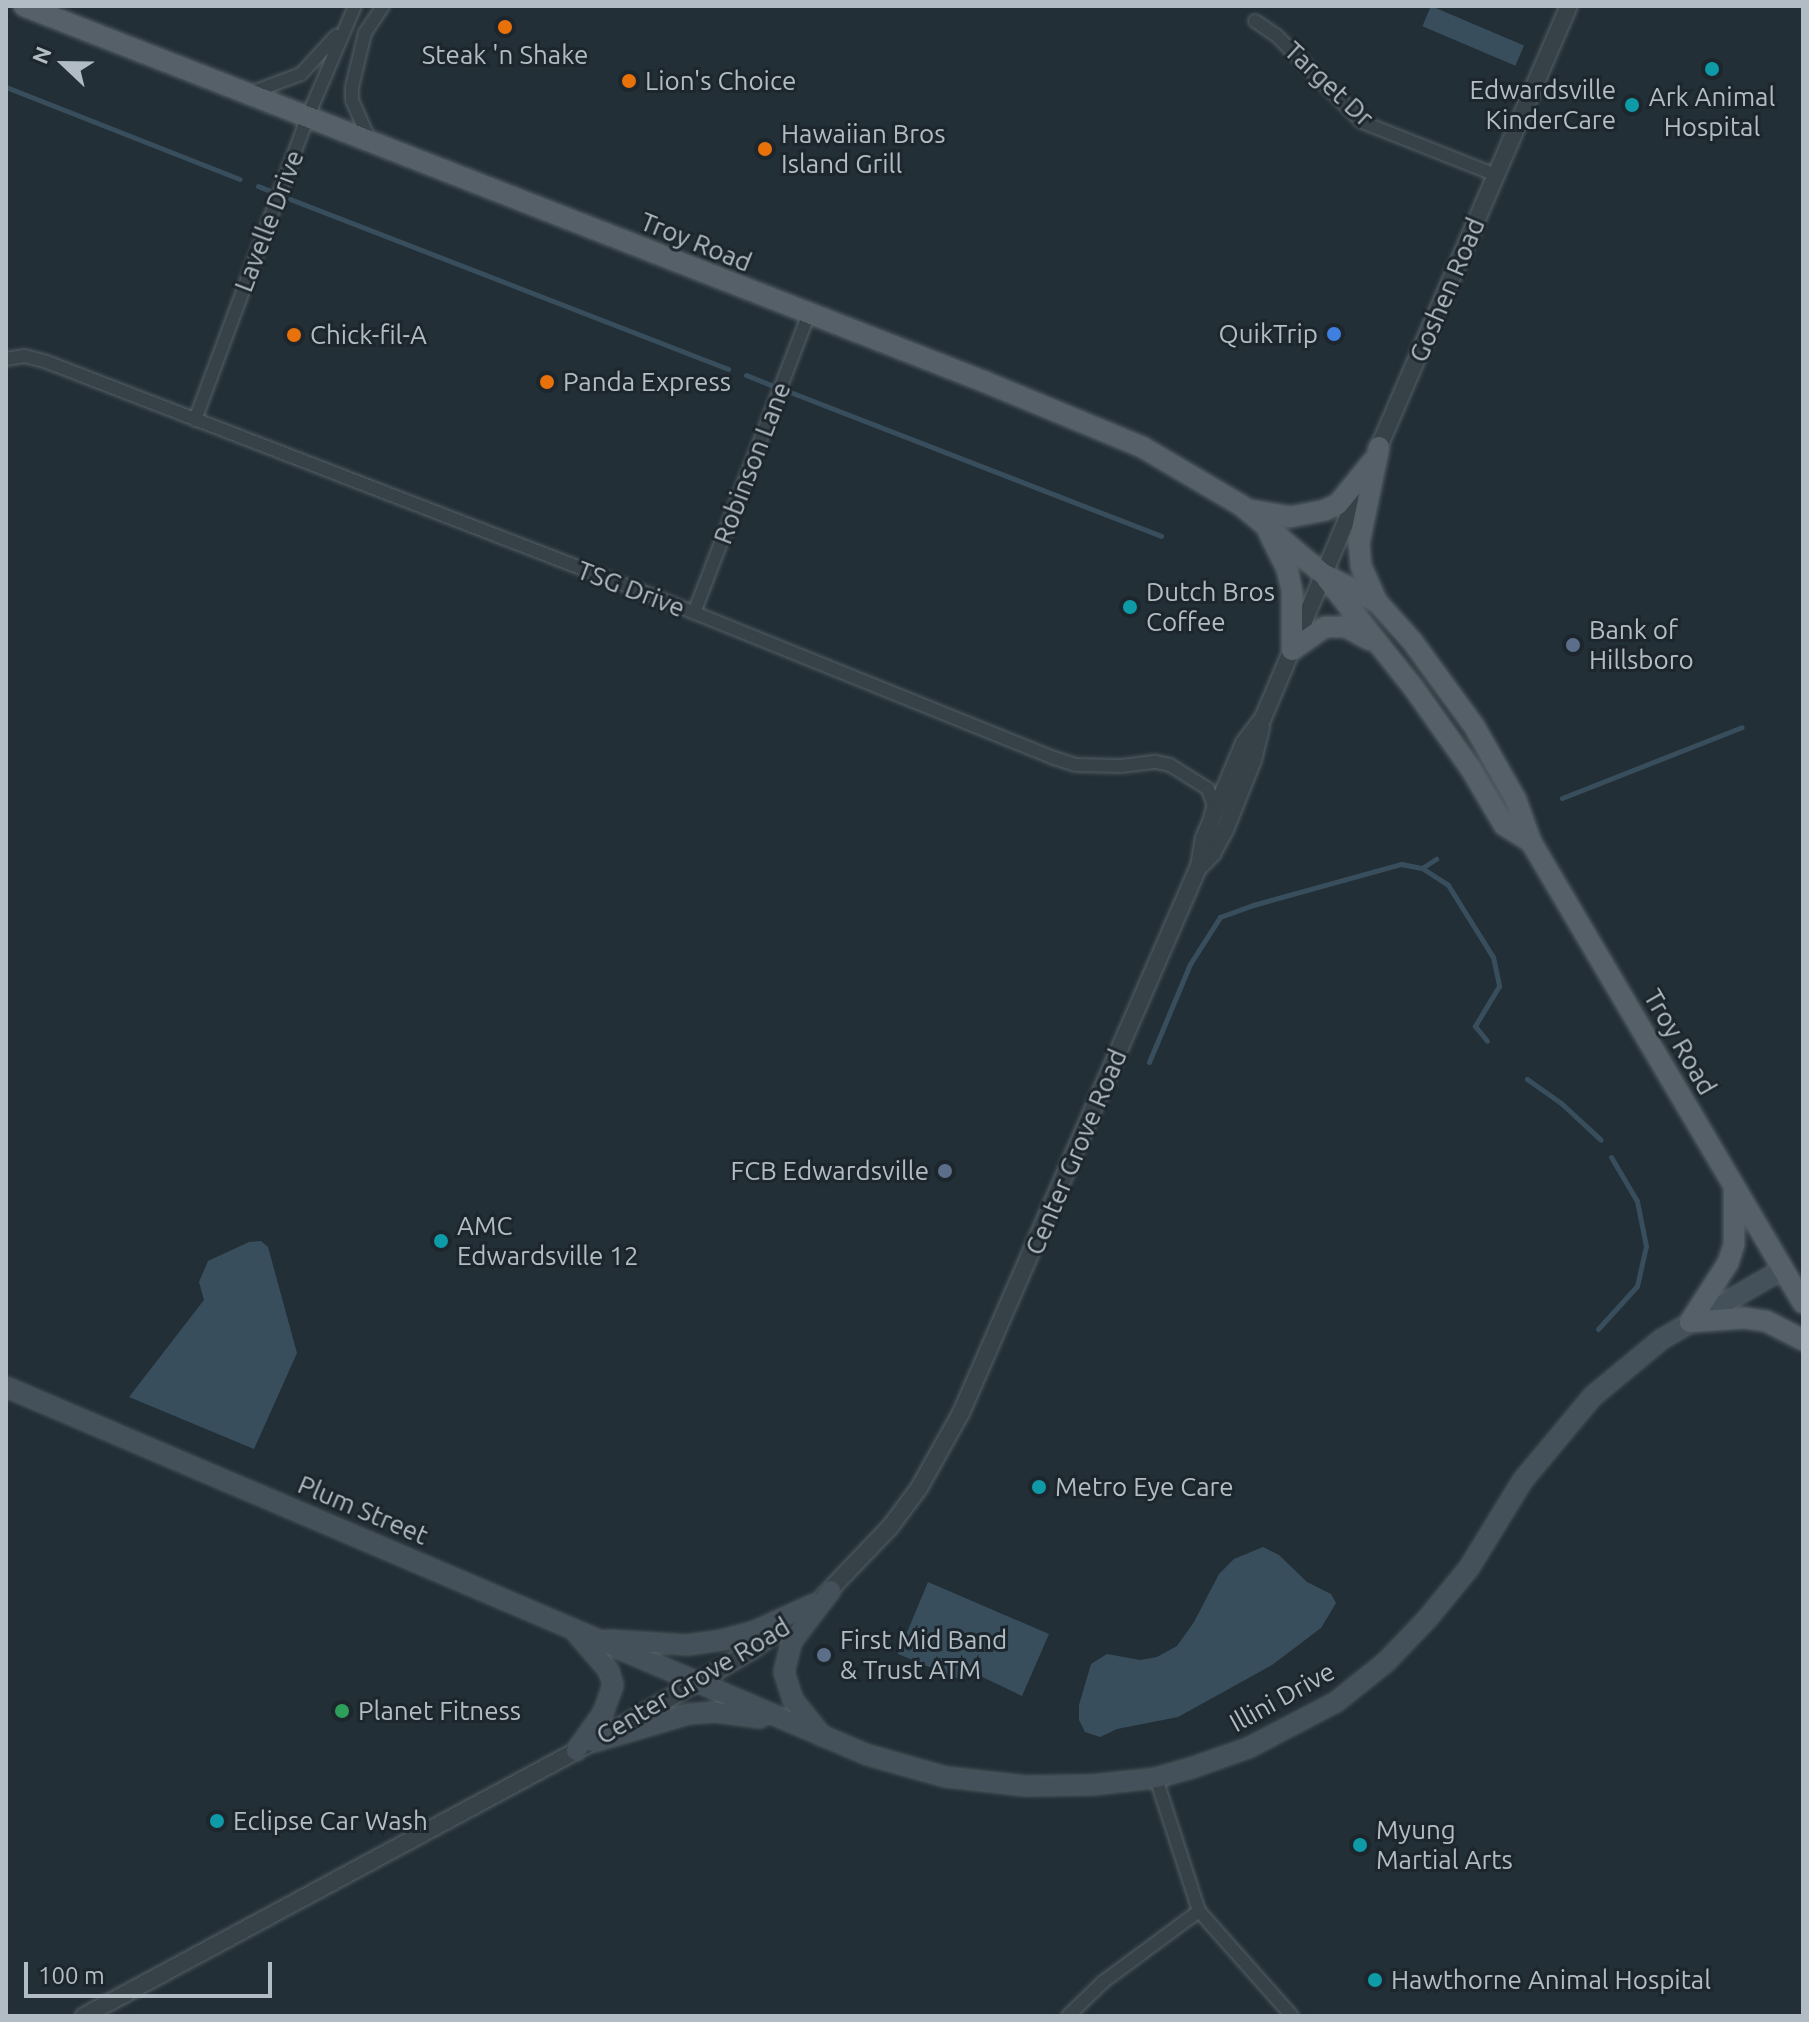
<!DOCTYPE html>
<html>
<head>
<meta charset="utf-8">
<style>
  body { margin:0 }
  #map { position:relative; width:1809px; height:2022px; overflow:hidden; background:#232f37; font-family:Ubuntu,sans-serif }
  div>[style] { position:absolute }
  .water>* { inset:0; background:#384e5c; transform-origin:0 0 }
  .stream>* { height:5px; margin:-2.5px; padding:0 2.5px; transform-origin:2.5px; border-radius:2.5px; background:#384e5c }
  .roads { filter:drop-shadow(0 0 2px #545f65) drop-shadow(0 0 2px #545f65) }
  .minor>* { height:12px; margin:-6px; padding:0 6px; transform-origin:6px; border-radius:6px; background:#374148 }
  .tertiary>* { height:16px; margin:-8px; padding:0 8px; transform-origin:8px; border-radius:8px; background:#374148 }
  .secondary>* { height:18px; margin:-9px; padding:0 9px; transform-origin:9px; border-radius:9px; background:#45515a }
  .primary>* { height:20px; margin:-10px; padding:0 10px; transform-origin:10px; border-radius:10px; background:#556068 }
  .dots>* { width:22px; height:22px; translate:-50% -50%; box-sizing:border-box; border:4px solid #1c262c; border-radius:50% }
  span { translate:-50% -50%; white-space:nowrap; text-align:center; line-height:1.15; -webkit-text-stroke:6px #1c262c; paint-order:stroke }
  .poi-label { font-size:26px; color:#b1bcc4 }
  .left { translate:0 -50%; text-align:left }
  .right { translate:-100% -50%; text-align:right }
  .street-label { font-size:26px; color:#b1bcc4 }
  .frame { position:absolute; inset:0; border:8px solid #b1bcc4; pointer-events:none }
  .north { position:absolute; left:24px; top:24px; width:80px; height:80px; -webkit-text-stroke:6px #1c262c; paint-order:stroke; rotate:292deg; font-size:22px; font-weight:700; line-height:32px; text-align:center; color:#b1bcc4 }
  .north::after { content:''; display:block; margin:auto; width:28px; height:36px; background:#b1bcc4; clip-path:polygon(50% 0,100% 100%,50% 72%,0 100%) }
  .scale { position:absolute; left:24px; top:1962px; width:248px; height:36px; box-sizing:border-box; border:4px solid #b1bcc4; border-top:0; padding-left:10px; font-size:24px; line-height:28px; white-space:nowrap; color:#b1bcc4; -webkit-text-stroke:6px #1c262c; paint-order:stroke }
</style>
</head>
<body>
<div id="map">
  <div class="water">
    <div style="left:1431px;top:6px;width:101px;height:22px;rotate:23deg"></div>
    <div style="clip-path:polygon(261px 1241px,268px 1247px,297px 1353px,254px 1449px,129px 1397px,204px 1300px,199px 1282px,208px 1261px,249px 1242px)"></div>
    <div style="clip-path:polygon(1263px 1547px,1279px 1555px,1307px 1582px,1331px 1594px,1336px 1603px,1321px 1628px,1272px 1665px,1178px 1717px,1117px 1729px,1100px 1737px,1085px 1732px,1079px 1720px,1079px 1705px,1091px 1664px,1107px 1654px,1140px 1660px,1157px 1657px,1177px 1646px,1194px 1622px,1219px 1574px,1234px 1559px)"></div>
    <div style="clip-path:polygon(928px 1582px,1049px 1634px,1022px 1696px,974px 1673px,961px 1680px,898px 1654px)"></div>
  </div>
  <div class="stream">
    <div style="left:6px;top:87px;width:251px;rotate:21.5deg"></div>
    <div style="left:258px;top:186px;width:11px;rotate:22deg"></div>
    <div style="left:290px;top:199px;width:470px;rotate:21.2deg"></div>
    <div style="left:746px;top:375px;width:27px;rotate:22deg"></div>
    <div style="left:790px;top:392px;width:398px;rotate:21.2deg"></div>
    <div style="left:1562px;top:798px;width:193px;rotate:-21.5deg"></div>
    <div style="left:1422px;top:868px;width:31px;rotate:33deg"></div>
    <div style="left:1448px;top:885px;width:85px;rotate:58deg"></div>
    <div style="left:1493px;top:957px;width:30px;rotate:78deg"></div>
    <div style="left:1499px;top:986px;width:47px;rotate:121deg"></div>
    <div style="left:1475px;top:1026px;width:19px;rotate:51deg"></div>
    <div style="left:1149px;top:1062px;width:106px;rotate:-67.3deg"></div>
    <div style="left:1190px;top:964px;width:56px;rotate:-57.4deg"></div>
    <div style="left:1220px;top:917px;width:35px;rotate:-20deg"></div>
    <div style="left:1253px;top:905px;width:154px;rotate:-15.5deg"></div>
    <div style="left:1401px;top:864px;width:21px;rotate:11deg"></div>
    <div style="left:1422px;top:868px;width:17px;rotate:-33deg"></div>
    <div style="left:1527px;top:1079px;width:42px;rotate:35.2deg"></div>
    <div style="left:1561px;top:1103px;width:54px;rotate:42.8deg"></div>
    <div style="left:1598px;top:1329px;width:58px;rotate:-47.8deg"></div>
    <div style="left:1637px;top:1286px;width:41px;rotate:-77.3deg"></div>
    <div style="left:1646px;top:1246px;width:46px;rotate:-101.3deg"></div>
    <div style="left:1637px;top:1201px;width:51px;rotate:-120.6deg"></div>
  </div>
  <div class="roads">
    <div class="minor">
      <div style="left:1255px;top:21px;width:25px;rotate:34deg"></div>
      <div style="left:1276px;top:35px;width:122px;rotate:45.3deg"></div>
      <div style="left:1362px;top:122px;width:144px;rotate:21.6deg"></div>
      <div style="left:250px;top:93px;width:54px;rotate:-20.4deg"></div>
      <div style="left:301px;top:74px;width:52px;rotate:-47.4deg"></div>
      <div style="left:370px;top:141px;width:45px;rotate:-113.7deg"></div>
      <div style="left:352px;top:100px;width:13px;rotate:-90deg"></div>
      <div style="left:352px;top:87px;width:56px;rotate:-76.5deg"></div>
      <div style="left:365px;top:33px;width:32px;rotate:-56deg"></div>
      <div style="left:6px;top:359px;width:19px;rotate:-9deg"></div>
      <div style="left:25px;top:356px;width:23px;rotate:15deg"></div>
      <div style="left:47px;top:362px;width:650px;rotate:21.11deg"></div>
      <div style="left:653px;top:596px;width:429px;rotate:22deg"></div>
      <div style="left:1051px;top:757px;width:26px;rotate:18deg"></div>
      <div style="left:1076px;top:765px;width:45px;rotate:1.3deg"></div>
      <div style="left:1121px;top:766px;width:35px;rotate:-7deg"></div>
      <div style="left:1156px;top:762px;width:14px;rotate:12deg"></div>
      <div style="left:1170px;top:765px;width:45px;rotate:32.3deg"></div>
      <div style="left:1208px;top:789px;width:18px;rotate:71deg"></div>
      <div style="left:1214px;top:806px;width:9px;rotate:111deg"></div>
      <div style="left:195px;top:420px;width:324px;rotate:-69.6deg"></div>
      <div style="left:308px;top:116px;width:120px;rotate:-66.9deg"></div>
      <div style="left:694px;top:613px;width:320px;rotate:-69deg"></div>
      <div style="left:1156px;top:1778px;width:140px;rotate:72.1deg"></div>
      <div style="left:1199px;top:1911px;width:140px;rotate:48.5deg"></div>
      <div style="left:1068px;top:2016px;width:49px;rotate:-44.2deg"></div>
      <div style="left:1103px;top:1982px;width:119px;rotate:-36.5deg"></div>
    </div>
    <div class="tertiary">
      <div style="left:1375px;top:456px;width:490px;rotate:-66.7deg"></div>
      <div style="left:1201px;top:865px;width:16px;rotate:-45deg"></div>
      <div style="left:1212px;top:854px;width:27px;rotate:-62deg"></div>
      <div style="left:1225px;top:830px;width:75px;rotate:-68.2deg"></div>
      <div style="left:1253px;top:760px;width:34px;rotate:-76deg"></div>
      <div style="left:823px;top:1597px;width:97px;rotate:-46.3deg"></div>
      <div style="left:890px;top:1527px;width:49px;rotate:-53.4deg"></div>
      <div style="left:919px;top:1488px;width:86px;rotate:-60.8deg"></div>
      <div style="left:961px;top:1413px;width:597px;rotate:-66.49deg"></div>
      <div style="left:1199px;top:866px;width:28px;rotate:-80deg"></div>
      <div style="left:1204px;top:838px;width:103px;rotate:-67.2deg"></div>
      <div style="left:1244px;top:743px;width:31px;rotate:-53deg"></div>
      <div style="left:1263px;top:718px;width:262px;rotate:-67.1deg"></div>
      <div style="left:611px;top:1732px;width:162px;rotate:-30.1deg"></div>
      <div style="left:751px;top:1651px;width:63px;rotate:-36deg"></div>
      <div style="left:84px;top:2016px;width:571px;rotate:-28.31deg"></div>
    </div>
    <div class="secondary">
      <div style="left:6px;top:1387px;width:937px;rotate:23.12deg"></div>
      <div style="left:868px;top:1755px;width:81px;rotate:15.8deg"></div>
      <div style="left:946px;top:1777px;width:80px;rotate:6.5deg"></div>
      <div style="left:1025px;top:1786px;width:67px;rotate:-0.9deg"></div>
      <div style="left:1092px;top:1785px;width:64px;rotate:-6.2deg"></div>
      <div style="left:1156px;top:1778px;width:40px;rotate:-16deg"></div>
      <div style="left:1194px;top:1767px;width:57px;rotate:-19.4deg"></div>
      <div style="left:1248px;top:1748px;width:99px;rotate:-27.6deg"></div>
      <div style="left:1336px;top:1702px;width:64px;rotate:-38.7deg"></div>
      <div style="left:1386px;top:1662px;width:61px;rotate:-46.3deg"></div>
      <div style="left:1428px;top:1618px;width:65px;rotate:-50.6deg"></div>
      <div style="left:1469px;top:1568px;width:103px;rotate:-58.5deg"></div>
      <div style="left:1523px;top:1480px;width:109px;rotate:-50.2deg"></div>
      <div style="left:1593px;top:1396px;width:89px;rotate:-39.6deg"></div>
      <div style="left:1662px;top:1339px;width:140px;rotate:-30deg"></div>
      <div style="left:608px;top:1640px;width:79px;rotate:3.6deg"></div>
      <div style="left:687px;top:1645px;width:35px;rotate:-8deg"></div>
      <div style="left:722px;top:1640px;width:34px;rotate:-15deg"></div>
      <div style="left:755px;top:1631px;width:65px;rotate:-24.6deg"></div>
      <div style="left:822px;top:1736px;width:46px;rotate:-128.9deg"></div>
      <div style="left:793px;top:1700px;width:29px;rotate:-108deg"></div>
      <div style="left:784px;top:1672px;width:32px;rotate:-76deg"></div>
      <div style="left:792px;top:1641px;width:64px;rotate:-52.6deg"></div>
      <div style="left:593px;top:1742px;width:99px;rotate:-16.4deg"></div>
      <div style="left:688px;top:1714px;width:28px;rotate:-4deg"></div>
      <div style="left:716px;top:1712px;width:44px;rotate:7.8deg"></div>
      <div style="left:576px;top:1751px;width:47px;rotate:-54.6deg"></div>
      <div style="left:603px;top:1713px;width:30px;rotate:-70deg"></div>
      <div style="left:613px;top:1685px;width:15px;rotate:-106deg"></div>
      <div style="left:609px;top:1671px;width:48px;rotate:-130.7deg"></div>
    </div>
    <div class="primary">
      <div style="left:24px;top:6px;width:1030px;rotate:21.36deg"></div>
      <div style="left:983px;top:381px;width:172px;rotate:22.5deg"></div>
      <div style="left:1142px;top:447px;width:116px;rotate:30.5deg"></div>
      <div style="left:1242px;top:506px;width:106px;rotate:40deg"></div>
      <div style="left:1323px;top:574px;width:61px;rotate:27.4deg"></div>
      <div style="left:1377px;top:602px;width:52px;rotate:48.1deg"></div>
      <div style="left:1412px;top:641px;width:105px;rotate:53.9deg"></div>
      <div style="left:1474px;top:726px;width:85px;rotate:60.4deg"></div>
      <div style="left:1516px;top:800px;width:45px;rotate:70.3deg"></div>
      <div style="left:1531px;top:842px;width:535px;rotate:59.46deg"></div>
      <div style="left:1251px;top:510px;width:40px;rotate:10deg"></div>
      <div style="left:1290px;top:517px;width:36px;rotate:-11deg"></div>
      <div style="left:1325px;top:510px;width:14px;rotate:-25deg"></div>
      <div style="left:1338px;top:504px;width:54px;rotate:-51deg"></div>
      <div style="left:1269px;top:533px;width:40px;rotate:63.4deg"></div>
      <div style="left:1287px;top:569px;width:23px;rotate:77deg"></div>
      <div style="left:1292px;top:591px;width:59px;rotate:90deg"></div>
      <div style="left:1327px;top:579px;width:138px;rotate:51.5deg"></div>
      <div style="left:1413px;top:687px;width:100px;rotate:54.7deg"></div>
      <div style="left:1471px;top:769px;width:65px;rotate:59.5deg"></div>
      <div style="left:1504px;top:825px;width:32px;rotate:32deg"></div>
      <div style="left:1377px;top:602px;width:39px;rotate:-114deg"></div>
      <div style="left:1361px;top:566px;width:22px;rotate:-95deg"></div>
      <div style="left:1359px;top:544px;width:99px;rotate:-78.3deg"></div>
      <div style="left:1292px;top:650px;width:40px;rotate:-34.9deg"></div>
      <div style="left:1325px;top:627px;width:21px"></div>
      <div style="left:1346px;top:627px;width:26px;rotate:29deg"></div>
      <div style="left:1690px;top:1322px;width:70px;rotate:-57.2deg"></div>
      <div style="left:1728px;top:1263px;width:20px;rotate:-72deg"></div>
      <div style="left:1734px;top:1244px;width:54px;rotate:-90deg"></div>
      <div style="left:1690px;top:1322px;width:54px;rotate:-4.2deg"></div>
      <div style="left:1744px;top:1318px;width:22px;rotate:8deg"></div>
      <div style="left:1766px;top:1321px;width:42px;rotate:27.2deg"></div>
    </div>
  </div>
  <div class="dots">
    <div style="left:505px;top:27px;background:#e8710a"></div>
    <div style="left:1712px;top:69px;background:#0f9aa8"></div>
    <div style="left:629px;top:81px;background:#e8710a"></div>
    <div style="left:1632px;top:105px;background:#0f9aa8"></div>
    <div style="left:765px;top:149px;background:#e8710a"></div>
    <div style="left:1334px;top:334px;background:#3f7fe0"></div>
    <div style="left:294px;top:335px;background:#e8710a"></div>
    <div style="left:547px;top:382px;background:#e8710a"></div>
    <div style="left:1130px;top:607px;background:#0f9aa8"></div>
    <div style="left:1573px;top:645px;background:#5c6f8a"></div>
    <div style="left:945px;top:1171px;background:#5c6f8a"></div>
    <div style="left:441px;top:1241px;background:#0f9aa8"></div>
    <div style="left:1039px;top:1487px;background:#0f9aa8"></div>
    <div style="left:824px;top:1655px;background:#5c6f8a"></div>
    <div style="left:342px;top:1711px;background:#2e9e5b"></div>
    <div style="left:217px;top:1821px;background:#0f9aa8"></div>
    <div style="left:1360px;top:1845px;background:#0f9aa8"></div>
    <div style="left:1375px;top:1980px;background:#0f9aa8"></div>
  </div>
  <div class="poi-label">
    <span style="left:505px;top:55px">Steak 'n Shake</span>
    <span class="left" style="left:645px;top:81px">Lion's Choice</span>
    <span class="right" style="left:1616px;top:105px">Edwardsville<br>KinderCare</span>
    <span style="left:1712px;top:112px">Ark Animal<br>Hospital</span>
    <span class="left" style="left:781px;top:149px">Hawaiian Bros<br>Island Grill</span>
    <span class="right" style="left:1318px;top:334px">QuikTrip</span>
    <span class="left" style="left:310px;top:335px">Chick-fil-A</span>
    <span class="left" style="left:563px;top:382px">Panda Express</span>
    <span class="left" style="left:1146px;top:607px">Dutch Bros<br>Coffee</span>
    <span class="left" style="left:1589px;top:645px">Bank of<br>Hillsboro</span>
    <span class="right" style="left:929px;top:1171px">FCB Edwardsville</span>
    <span class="left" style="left:457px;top:1241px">AMC<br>Edwardsville 12</span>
    <span class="left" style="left:1055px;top:1487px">Metro Eye Care</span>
    <span class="left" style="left:840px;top:1655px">First Mid Band<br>&amp; Trust ATM</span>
    <span class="left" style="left:358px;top:1711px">Planet Fitness</span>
    <span class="left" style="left:233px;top:1821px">Eclipse Car Wash</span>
    <span class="left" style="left:1376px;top:1845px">Myung<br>Martial Arts</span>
    <span class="left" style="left:1391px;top:1980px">Hawthorne Animal Hospital</span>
  </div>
  <div class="street-label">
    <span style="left:1329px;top:84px;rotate:43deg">Target Dr</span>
    <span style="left:269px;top:221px;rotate:-69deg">Lavelle Drive</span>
    <span style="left:696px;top:242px;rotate:22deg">Troy Road</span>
    <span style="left:1447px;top:290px;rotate:-67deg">Goshen Road</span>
    <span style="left:752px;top:463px;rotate:-69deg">Robinson Lane</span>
    <span style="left:631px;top:589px;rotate:21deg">TSG Drive</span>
    <span style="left:1680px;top:1042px;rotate:60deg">Troy Road</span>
    <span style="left:1076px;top:1152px;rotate:-67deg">Center Grove Road</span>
    <span style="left:363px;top:1510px;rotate:23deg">Plum Street</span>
    <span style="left:693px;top:1681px;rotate:-31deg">Center Grove Road</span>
    <span style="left:1282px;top:1697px;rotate:-29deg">Illini Drive</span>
  </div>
  <div class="frame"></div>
  <div class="north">N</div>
  <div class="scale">100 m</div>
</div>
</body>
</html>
